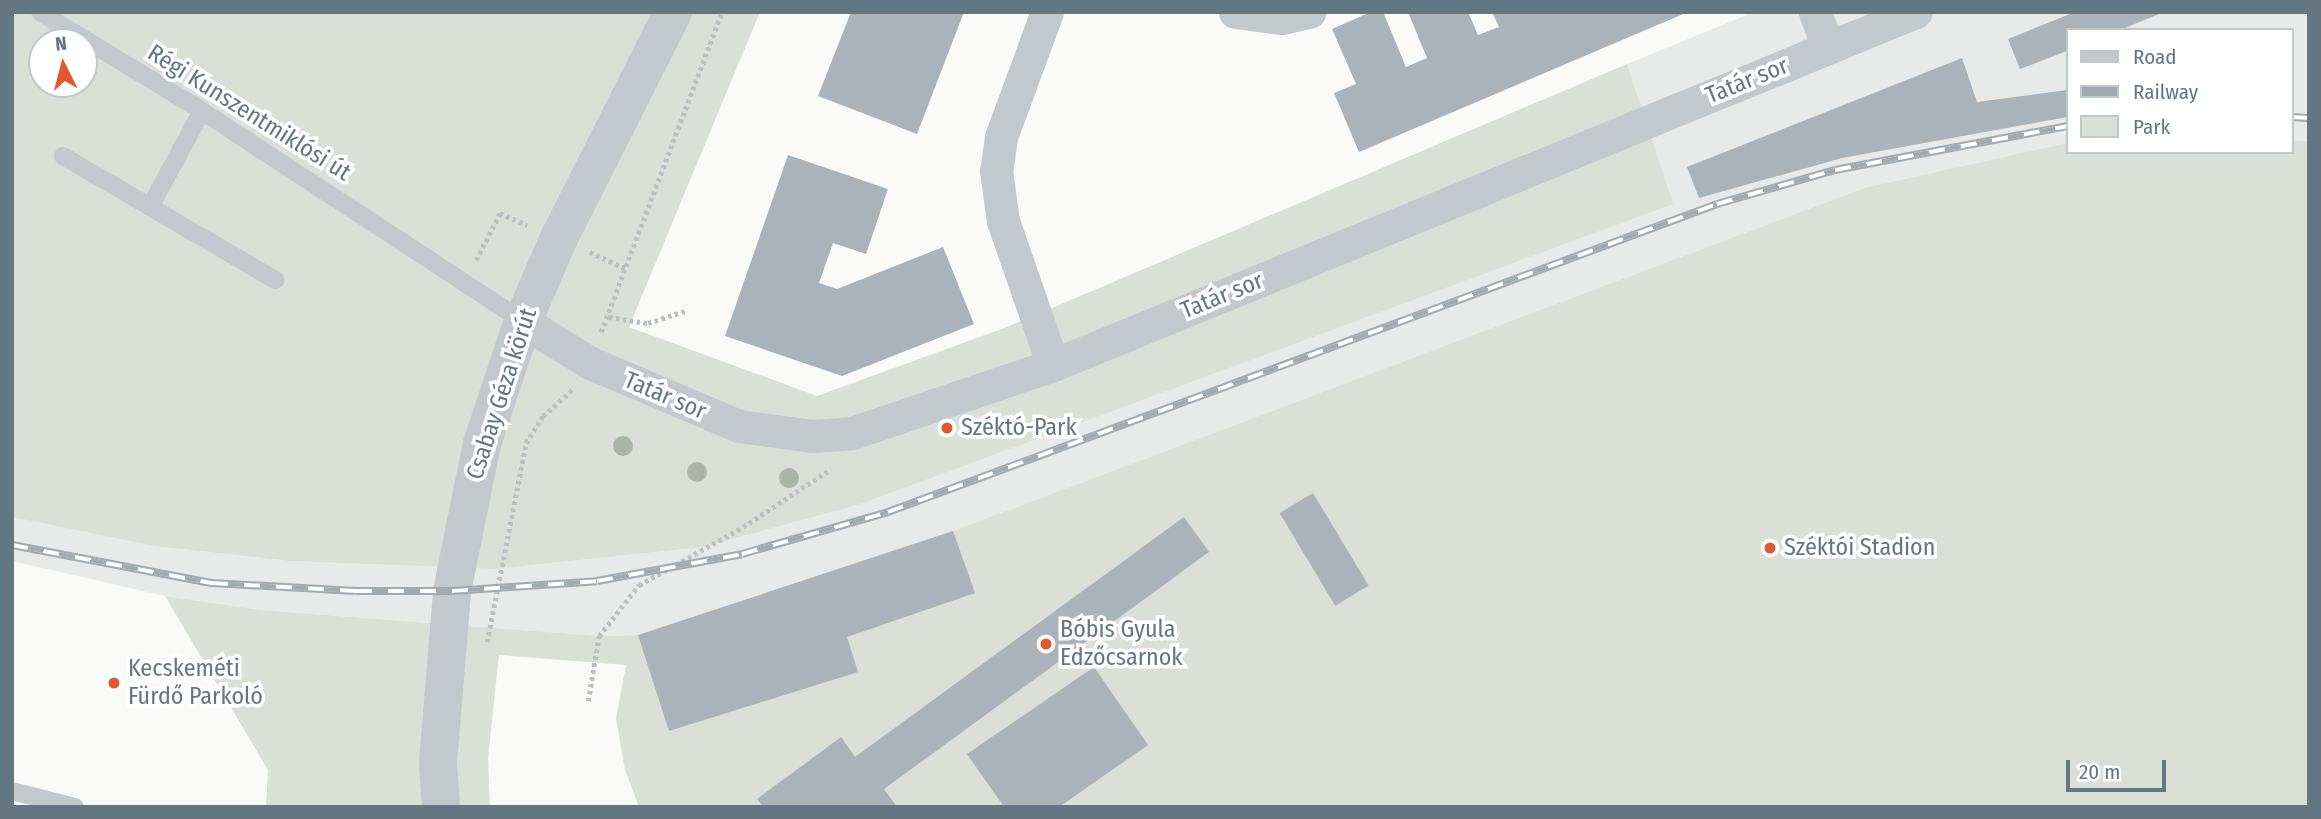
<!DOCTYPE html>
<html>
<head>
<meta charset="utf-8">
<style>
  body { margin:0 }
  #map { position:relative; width:2321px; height:819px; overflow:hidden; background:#fafaf8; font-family:"Fira Sans Condensed",sans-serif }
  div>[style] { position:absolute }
  .built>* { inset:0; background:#e8e9e9 }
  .green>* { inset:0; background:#dadfd7 }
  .building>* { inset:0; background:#aab3b9; transform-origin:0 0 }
  .path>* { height:4.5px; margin-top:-2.25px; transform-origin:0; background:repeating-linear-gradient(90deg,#bbbfc2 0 3.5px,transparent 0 7px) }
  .service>* { height:18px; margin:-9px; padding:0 9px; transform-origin:9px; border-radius:9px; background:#c3c8cc }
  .minor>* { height:33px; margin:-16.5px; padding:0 16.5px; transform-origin:16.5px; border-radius:16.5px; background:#c3c8cc }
  .tertiary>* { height:38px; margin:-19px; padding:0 19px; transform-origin:19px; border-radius:19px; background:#c3c8cc }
  .rail>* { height:8px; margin-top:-4px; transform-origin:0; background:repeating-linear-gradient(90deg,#fff 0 16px,#a2aab0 0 32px); box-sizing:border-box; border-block:2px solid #a2aab0 }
  .trees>* { width:20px; height:20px; margin:-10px; border-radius:50%; background:#aab4a7 }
  .dots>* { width:19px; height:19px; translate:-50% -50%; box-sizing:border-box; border:4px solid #fff; border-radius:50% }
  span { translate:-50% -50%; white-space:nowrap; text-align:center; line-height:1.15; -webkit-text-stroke:7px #fff; paint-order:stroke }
  .street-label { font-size:24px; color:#657683 }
  .poi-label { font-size:24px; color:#657683 }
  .left { translate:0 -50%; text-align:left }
  .frame { position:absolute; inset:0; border:14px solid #657683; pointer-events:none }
  .legend { position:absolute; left:2066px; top:28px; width:228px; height:126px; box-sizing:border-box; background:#fff; border:2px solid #c1c8cd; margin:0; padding:9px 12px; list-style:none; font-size:21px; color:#657683 }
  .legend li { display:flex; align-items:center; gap:14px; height:35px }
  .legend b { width:35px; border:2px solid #c1c8cd }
  .north { position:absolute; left:28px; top:28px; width:70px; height:70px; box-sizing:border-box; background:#fff; border:2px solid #c1c8cd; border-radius:50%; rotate:354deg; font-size:19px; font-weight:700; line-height:28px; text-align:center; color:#657683 }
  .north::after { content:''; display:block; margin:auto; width:24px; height:32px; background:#e4572e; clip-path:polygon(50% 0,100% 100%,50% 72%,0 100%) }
  .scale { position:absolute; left:2066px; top:760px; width:100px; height:32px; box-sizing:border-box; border:4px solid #657683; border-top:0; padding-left:9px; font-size:21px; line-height:24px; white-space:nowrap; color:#657683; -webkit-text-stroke:5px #fff; paint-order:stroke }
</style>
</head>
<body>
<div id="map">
  <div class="built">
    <div style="clip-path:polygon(1754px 12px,2309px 12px,2309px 141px,2291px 141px,2291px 30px,2067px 30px,2067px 143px,1864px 188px,953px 531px,638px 635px,599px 636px,261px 610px,165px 596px,12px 561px,12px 517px,154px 546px,289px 561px,494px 569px,704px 547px,861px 504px,1672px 204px,1627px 64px)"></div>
  </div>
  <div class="green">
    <div style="clip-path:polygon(evenodd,12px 12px,760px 12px,629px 327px,817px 396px,1007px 327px,1627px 64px,1673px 204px,861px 504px,704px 547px,494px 569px,289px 561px,154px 546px,12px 517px,12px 12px,42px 42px,84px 42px,84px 84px,42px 84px,42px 42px)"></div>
    <div style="clip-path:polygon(2291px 141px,2309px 141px,2309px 807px,639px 807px,625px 770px,616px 718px,626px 665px,499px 655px,488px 758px,490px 807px,266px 807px,268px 770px,165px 596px,261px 610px,599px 636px,638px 635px,953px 531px,1864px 188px,2067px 143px,2067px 152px,2291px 152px)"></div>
  </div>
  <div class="building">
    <div style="clip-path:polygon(851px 12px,964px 12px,917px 134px,818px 96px)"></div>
    <div style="clip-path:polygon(1371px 12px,1383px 12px,1406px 67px,1427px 58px,1408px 12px,1468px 12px,1478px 35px,1499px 27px,1492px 12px,1688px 12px,1359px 152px,1334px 93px,1356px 84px,1332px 29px)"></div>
    <div style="clip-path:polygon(2075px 12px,2164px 12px,2120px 30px,2067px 30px,2067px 51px,2020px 69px,2008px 39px)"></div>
    <div style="clip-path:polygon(1962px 58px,1977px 102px,2067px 90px,2067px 117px,1842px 158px,1699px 198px,1687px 167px)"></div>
    <div style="clip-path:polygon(788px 155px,888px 189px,866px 254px,833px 243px,819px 283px,837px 289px,943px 247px,974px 324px,842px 376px,725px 336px)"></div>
    <div style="left:1313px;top:493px;width:108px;height:39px;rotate:59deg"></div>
    <div style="clip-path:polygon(1184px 517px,1209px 552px,884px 789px,897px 807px,763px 807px,757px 799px,841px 737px,855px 757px)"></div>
    <div style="clip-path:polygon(953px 531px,975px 593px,847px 637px,858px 672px,669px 731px,638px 635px)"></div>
    <div style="clip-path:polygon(1094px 667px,1148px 745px,1059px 807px,1004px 807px,967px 754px)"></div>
  </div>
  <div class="path">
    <div style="left:590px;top:252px;width:41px;rotate:24.7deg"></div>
    <div style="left:476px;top:260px;width:53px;rotate:-62.9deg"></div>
    <div style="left:500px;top:213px;width:30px;rotate:24deg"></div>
    <div style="left:609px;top:317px;width:39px;rotate:9deg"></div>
    <div style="left:648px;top:323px;width:40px;rotate:-18deg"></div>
    <div style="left:601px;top:332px;width:342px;rotate:-69.3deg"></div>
    <div style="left:487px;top:642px;width:203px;rotate:-78.9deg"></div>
    <div style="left:526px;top:443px;width:32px;rotate:-58deg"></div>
    <div style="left:543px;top:416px;width:39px;rotate:-42deg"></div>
    <div style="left:588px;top:701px;width:66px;rotate:-80.4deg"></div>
    <div style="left:599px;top:636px;width:65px;rotate:-51.9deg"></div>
    <div style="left:639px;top:585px;width:119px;rotate:-29.1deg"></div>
    <div style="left:743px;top:527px;width:105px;rotate:-33.4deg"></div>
  </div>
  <div class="service">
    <div style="left:40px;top:12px;width:190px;rotate:31.4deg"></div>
    <div style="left:202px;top:111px;width:384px;rotate:33.2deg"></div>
    <div style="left:63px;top:156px;width:246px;rotate:30.3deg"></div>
    <div style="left:150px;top:207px;width:109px;rotate:-61.6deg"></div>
    <div style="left:12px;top:791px;width:65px;rotate:14.3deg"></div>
  </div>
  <div class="minor">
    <div style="left:1047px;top:12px;width:133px;rotate:110.2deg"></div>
    <div style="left:1001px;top:137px;width:34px;rotate:98deg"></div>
    <div style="left:996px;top:171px;width:50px;rotate:82deg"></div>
    <div style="left:1003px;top:221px;width:152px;rotate:70.9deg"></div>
    <div style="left:1235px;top:12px;width:46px;rotate:7.4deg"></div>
    <div style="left:1281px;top:18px;width:29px;rotate:-12deg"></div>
    <div style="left:1815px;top:12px;width:38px;rotate:70deg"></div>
    <div style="left:523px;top:321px;width:77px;rotate:32.2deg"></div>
    <div style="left:588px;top:362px;width:164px;rotate:23deg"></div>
    <div style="left:739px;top:426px;width:75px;rotate:7.7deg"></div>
    <div style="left:813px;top:436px;width:39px;rotate:-4deg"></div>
    <div style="left:852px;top:433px;width:212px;rotate:-18.7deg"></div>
    <div style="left:1053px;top:365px;width:932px;rotate:-22.25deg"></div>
  </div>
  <div class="tertiary">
    <div style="left:441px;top:807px;width:44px;rotate:-93.9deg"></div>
    <div style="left:438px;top:763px;width:173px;rotate:-85.3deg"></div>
    <div style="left:452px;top:591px;width:150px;rotate:-78.5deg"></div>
    <div style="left:482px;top:444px;width:130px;rotate:-71.6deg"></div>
    <div style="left:523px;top:321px;width:90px;rotate:-66.6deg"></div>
    <div style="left:559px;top:238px;width:253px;rotate:-63.2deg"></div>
  </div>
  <div class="rail">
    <div style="left:2291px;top:117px;width:18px;rotate:3deg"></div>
    <div style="left:12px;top:545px;width:204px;rotate:10.8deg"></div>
    <div style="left:212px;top:583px;width:144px;rotate:3.2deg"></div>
    <div style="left:356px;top:591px;width:96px"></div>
    <div style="left:452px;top:591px;width:145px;rotate:-3.9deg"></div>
    <div style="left:597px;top:581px;width:147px;rotate:-10.5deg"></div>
    <div style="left:742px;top:554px;width:152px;rotate:-16deg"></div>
    <div style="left:888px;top:512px;width:884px;rotate:-20.38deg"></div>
    <div style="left:1717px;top:204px;width:123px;rotate:-16.1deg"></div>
    <div style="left:1835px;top:170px;width:236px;rotate:-10.7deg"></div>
  </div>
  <div class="trees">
    <div style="left:623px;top:446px"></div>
    <div style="left:697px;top:472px"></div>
    <div style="left:789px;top:478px"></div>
  </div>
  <div class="dots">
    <div style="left:947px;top:428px;background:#e4572e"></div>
    <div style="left:1770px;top:548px;background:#e4572e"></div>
    <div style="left:1046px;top:644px;background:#e4572e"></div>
    <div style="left:114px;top:683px;background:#e4572e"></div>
  </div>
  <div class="street-label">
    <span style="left:1747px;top:81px;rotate:-22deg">Tatár sor</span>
    <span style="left:249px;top:113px;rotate:32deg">Régi Kunszentmiklósi út</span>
    <span style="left:1222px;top:296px;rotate:-22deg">Tatár sor</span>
    <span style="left:502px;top:394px;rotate:-72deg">Csabay Géza körút</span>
    <span style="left:665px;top:396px;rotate:23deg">Tatár sor</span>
  </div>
  <div class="poi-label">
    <span class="left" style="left:961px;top:428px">Széktó-Park</span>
    <span class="left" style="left:1784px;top:548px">Széktói Stadion</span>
    <span class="left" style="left:1060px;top:644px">Bóbis Gyula<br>Edzőcsarnok</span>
    <span class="left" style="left:128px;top:683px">Kecskeméti<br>Fürdő Parkoló</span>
  </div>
  <div class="frame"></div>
  <ul class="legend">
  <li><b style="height:9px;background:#c3c8cc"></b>Road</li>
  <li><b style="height:9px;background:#a2aab0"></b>Railway</li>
  <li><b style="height:19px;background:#dadfd7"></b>Park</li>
  </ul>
  <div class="north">N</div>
  <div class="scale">20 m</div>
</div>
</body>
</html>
